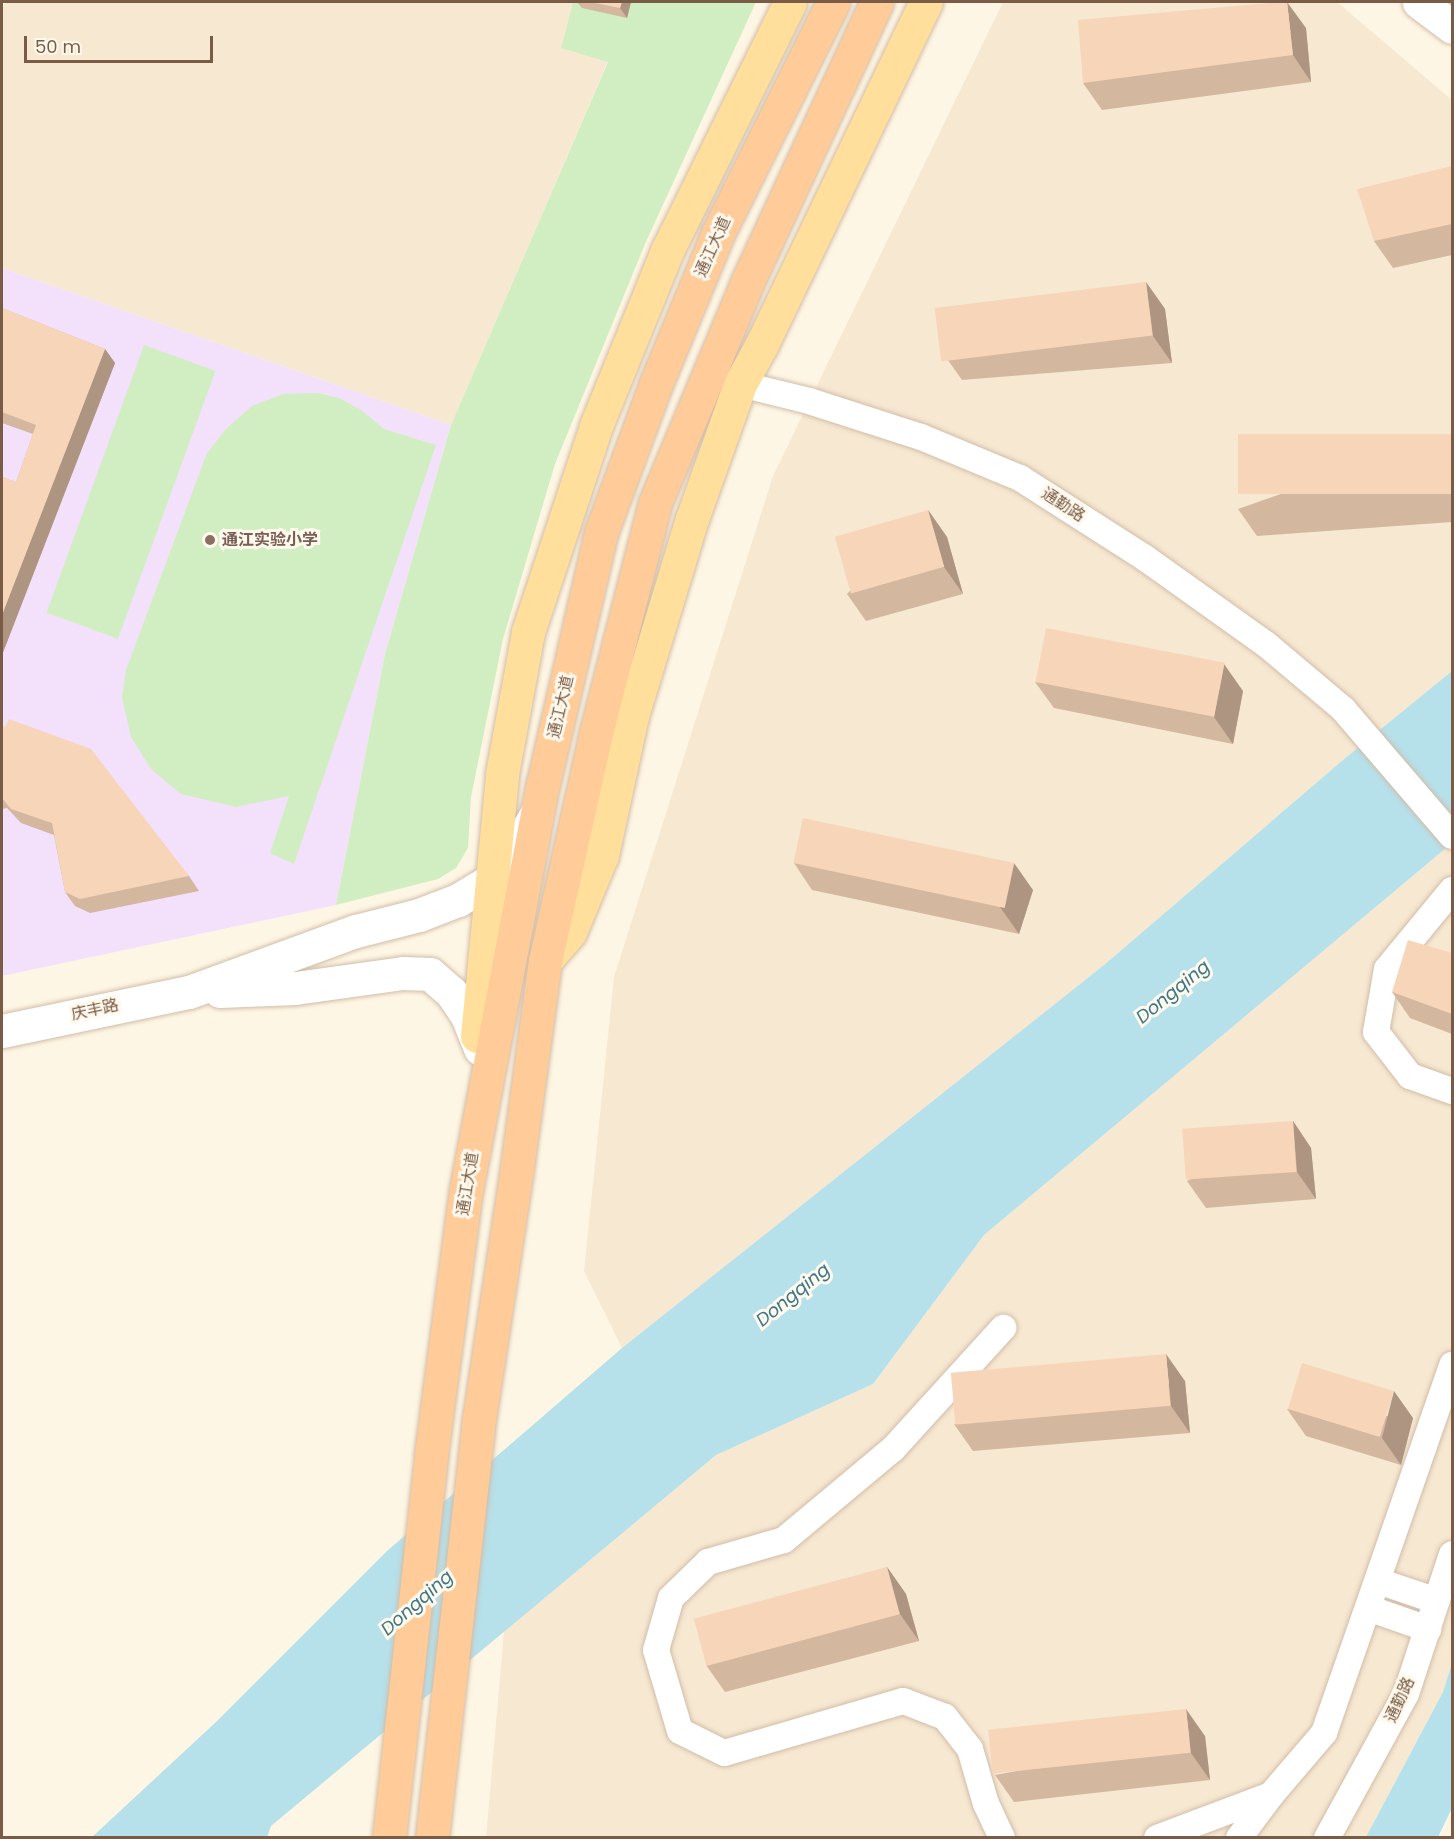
<!DOCTYPE html>
<html>
<head>
<meta charset="utf-8">
<style>
  body { margin:0 }
  #map { position:relative; width:1454px; height:1839px; overflow:hidden; background:#fef6e4; font-family:Poppins,"Noto Sans SC",sans-serif }
  div>[style] { position:absolute }
  .residential>* { inset:0; background:#f7e8d2 }
  .education>* { inset:0; background:#f3e1fb }
  .green>* { inset:0; background:#d0eec1; transform-origin:0 0 }
  .water>* { inset:0; background:#b6e0ea }
  .roads { filter:drop-shadow(0 0 2px #d1bda8) drop-shadow(0 0 2px #d1bda8) }
  .minor>* { height:26px; margin:-13px; padding:0 13px; transform-origin:13px; border-radius:13px; background:#fff }
  .secondary>* { height:33px; margin:-16.5px; padding:0 16.5px; transform-origin:16.5px; border-radius:16.5px; background:#fff }
  .primary>* { height:33px; margin:-16.5px; padding:0 16.5px; transform-origin:16.5px; border-radius:16.5px; background:#ffdf9b }
  .trunk>* { height:33px; margin:-16.5px; padding:0 16.5px; transform-origin:16.5px; border-radius:16.5px; background:#ffcb98 }
  .wall>* { inset:0; background:#d4b79f }
  .shaded-wall>* { inset:0; background:#ad9582 }
  .building>* { inset:0; background:#f7d5b9; transform-origin:0 0 }
  .dots>* { width:16px; height:16px; translate:-50% -50%; box-sizing:border-box; border:3px solid #fff9ed; border-radius:50% }
  span { translate:-50% -50%; white-space:nowrap; text-align:center; line-height:1.15; -webkit-text-stroke:6px #fff9ed; paint-order:stroke }
  .street-label { font-size:16px; color:#7a5c46 }
  .education-label { font-size:16px; color:#785e54; font-weight:700 }
  .left { translate:0 -50%; text-align:left }
  .water-label { font-size:18px; color:#3b7788; font-style:italic }
  .frame { position:absolute; inset:0; border:3px solid #7a5c46; pointer-events:none }
  .scale { position:absolute; left:24px; top:36px; width:189px; height:27px; box-sizing:border-box; border:3px solid #7a5c46; border-top:0; padding-left:8px; font-size:18px; line-height:21px; white-space:nowrap; color:#7a5c46; -webkit-text-stroke:4px #fff9ed; paint-order:stroke }
</style>
</head>
<body>
<div id="map">
  <div class="residential">
    <div style="clip-path:polygon(5px 2px,573px 2px,561px 48px,608px 61px,451px 425px,2px 268px,2px 10px)"></div>
    <div style="clip-path:polygon(1003px 2px,1337px 2px,1452px 100px,1452px 671px,1343px 760px,1104px 965px,622px 1348px,584px 1271px,614px 977px,773px 476px)"></div>
    <div style="clip-path:polygon(1452px 843px,1452px 1663px,1443px 1692px,1366px 1837px,486px 1838px,504px 1631px,716px 1455px,873px 1384px,984px 1235px)"></div>
  </div>
  <div class="education">
    <div style="clip-path:polygon(2px 268px,451px 425px,385px 654px,336px 905px,2px 976px)"></div>
  </div>
  <div class="green">
    <div style="clip-path:polygon(573px 2px,756px 2px,645px 244px,555px 464px,503px 639px,471px 797px,468px 848px,456px 868px,438px 879px,336px 905px,385px 654px,451px 425px,608px 62px,561px 48px)"></div>
    <div style="left:144px;top:345px;width:76px;height:285px;rotate:20deg"></div>
    <div style="clip-path:polygon(317px 393px,339px 398px,361px 410px,384px 429px,436px 445px,294px 864px,270px 853px,289px 796px,236px 807px,181px 794px,151px 769px,131px 737px,122px 698px,126px 670px,207px 453px,226px 429px,252px 406px,283px 394px)"></div>
  </div>
  <div class="water">
    <div style="clip-path:polygon(1452px 671px,1452px 843px,984px 1235px,873px 1384px,716px 1455px,271px 1826px,267px 1837px,91px 1838px,216px 1722px,387px 1551px,622px 1348px,1104px 965px,1343px 760px)"></div>
    <div style="clip-path:polygon(1452px 1663px,1452px 1808px,1438px 1837px,1366px 1837px,1443px 1692px)"></div>
  </div>
  <div class="roads">
    <div class="minor">
      <div style="left:740px;top:384px;width:71px;rotate:13.8deg"></div>
      <div style="left:809px;top:401px;width:118px;rotate:17.8deg"></div>
      <div style="left:921px;top:437px;width:107px;rotate:22.5deg"></div>
      <div style="left:1020px;top:478px;width:148px;rotate:32.6deg"></div>
      <div style="left:1145px;top:558px;width:150px;rotate:35.5deg"></div>
      <div style="left:1267px;top:645px;width:99px;rotate:40.1deg"></div>
      <div style="left:1343px;top:709px;width:167px;rotate:49.4deg"></div>
      <div style="left:1452px;top:890px;width:102px;rotate:129.4deg"></div>
      <div style="left:1387px;top:969px;width:64px;rotate:99.9deg"></div>
      <div style="left:1376px;top:1032px;width:56px;rotate:52.3deg"></div>
      <div style="left:1410px;top:1076px;width:45px;rotate:19.7deg"></div>
      <div style="left:1378px;top:1581px;width:62px;rotate:18.7deg"></div>
      <div style="left:1368px;top:1608px;width:64px;rotate:19.3deg"></div>
      <div style="left:1002px;top:1838px;width:38px;rotate:-115deg"></div>
      <div style="left:986px;top:1804px;width:57px;rotate:-106.2deg"></div>
      <div style="left:970px;top:1749px;width:41px;rotate:-128deg"></div>
      <div style="left:945px;top:1717px;width:45px;rotate:-159.1deg"></div>
      <div style="left:903px;top:1701px;width:186px;rotate:163.8deg"></div>
      <div style="left:724px;top:1753px;width:49px;rotate:-153.4deg"></div>
      <div style="left:680px;top:1731px;width:84px;rotate:-106.5deg"></div>
      <div style="left:656px;top:1650px;width:54px;rotate:-73.9deg"></div>
      <div style="left:671px;top:1598px;width:52px;rotate:-44.2deg"></div>
      <div style="left:708px;top:1562px;width:79px;rotate:-16.1deg"></div>
      <div style="left:784px;top:1540px;width:142px;rotate:-39.9deg"></div>
      <div style="left:893px;top:1449px;width:164px;rotate:-47.7deg"></div>
      <div style="left:1157px;top:1838px;width:122px;rotate:-20.7deg"></div>
      <div style="left:1239px;top:1838px;width:54px;rotate:-53.3deg"></div>
      <div style="left:1271px;top:1795px;width:82px;rotate:-49.5deg"></div>
      <div style="left:1324px;top:1733px;width:390px;rotate:-70.8deg"></div>
      <div style="left:1327px;top:1838px;width:164px;rotate:-61.3deg"></div>
      <div style="left:1406px;top:1694px;width:147px;rotate:-71.8deg"></div>
    </div>
    <div class="secondary">
      <div style="left:1419px;top:2px;width:41px;rotate:37.1deg"></div>
      <div style="left:220px;top:991px;width:75px;rotate:-2.3deg"></div>
      <div style="left:295px;top:988px;width:109px;rotate:-7.9deg"></div>
      <div style="left:403px;top:973px;width:27px;rotate:2deg"></div>
      <div style="left:430px;top:974px;width:28px;rotate:41deg"></div>
      <div style="left:451px;top:992px;width:29px;rotate:56deg"></div>
      <div style="left:467px;top:1016px;width:35px;rotate:68deg"></div>
      <div style="left:2px;top:1031px;width:191px;rotate:-11.8deg"></div>
      <div style="left:189px;top:992px;width:178px;rotate:-20.1deg"></div>
      <div style="left:356px;top:931px;width:65px;rotate:-14.3deg"></div>
      <div style="left:419px;top:915px;width:42px;rotate:-21deg"></div>
      <div style="left:458px;top:900px;width:37px;rotate:-31deg"></div>
      <div style="left:490px;top:881px;width:40px;rotate:-50deg"></div>
      <div style="left:516px;top:850px;width:41px;rotate:-60.9deg"></div>
    </div>
    <div class="primary">
      <div style="left:545px;top:961px;width:38px;rotate:-49deg"></div>
      <div style="left:570px;top:932px;width:83px;rotate:-67.4deg"></div>
      <div style="left:602px;top:855px;width:142px;rotate:-77.8deg"></div>
      <div style="left:632px;top:716px;width:206px;rotate:-73.1deg"></div>
      <div style="left:692px;top:519px;width:143px;rotate:-70.4deg"></div>
      <div style="left:740px;top:384px;width:46px;rotate:-61.2deg"></div>
      <div style="left:762px;top:344px;width:379px;rotate:-64.4deg"></div>
      <div style="left:477px;top:1036px;width:263px;rotate:-84.5deg"></div>
      <div style="left:502px;top:774px;width:144px;rotate:-79.6deg"></div>
      <div style="left:528px;top:632px;width:217px;rotate:-71.7deg"></div>
      <div style="left:596px;top:426px;width:191px;rotate:-67.9deg"></div>
      <div style="left:668px;top:249px;width:275px;rotate:-63.7deg"></div>
    </div>
    <div class="trunk">
      <div style="left:389px;top:1838px;width:385px;rotate:-83.7deg"></div>
      <div style="left:431px;top:1455px;width:267px;rotate:-82.5deg"></div>
      <div style="left:466px;top:1190px;width:413px;rotate:-79.3deg"></div>
      <div style="left:543px;top:784px;width:258px;rotate:-77deg"></div>
      <div style="left:601px;top:533px;width:157px;rotate:-69.8deg"></div>
      <div style="left:655px;top:386px;width:165px;rotate:-67.6deg"></div>
      <div style="left:718px;top:233px;width:258px;rotate:-63.5deg"></div>
      <div style="left:432px;top:1838px;width:415px;rotate:-83.6deg"></div>
      <div style="left:478px;top:1426px;width:254px;rotate:-81.4deg"></div>
      <div style="left:516px;top:1175px;width:216px;rotate:-82.3deg"></div>
      <div style="left:545px;top:961px;width:238px;rotate:-77.4deg"></div>
      <div style="left:597px;top:729px;width:233px;rotate:-75.6deg"></div>
      <div style="left:655px;top:503px;width:236px;rotate:-67.3deg"></div>
      <div style="left:746px;top:285px;width:312px;rotate:-65.2deg"></div>
    </div>
  </div>
  <div class="wall">
    <div style="clip-path:polygon(577px 2px,631px 2px,627px 18px,582px 8px)"></div>
    <div style="clip-path:polygon(1306px 28px,1311px 82px,1102px 110px,1083px 83px)"></div>
    <div style="clip-path:polygon(1452px 166px,1452px 255px,1393px 268px,1374px 241px)"></div>
    <div style="clip-path:polygon(1146px 282px,1165px 309px,1172px 363px,962px 380px,943px 353px)"></div>
    <div style="clip-path:polygon(2px 308px,105px 349px,115px 363px,2px 655px,2px 477px,16px 482px,33px 434px,2px 423px)"></div>
    <div style="clip-path:polygon(1452px 434px,1452px 522px,1257px 536px,1238px 509px)"></div>
    <div style="clip-path:polygon(928px 510px,947px 537px,963px 594px,866px 621px,847px 594px)"></div>
    <div style="clip-path:polygon(1035px 682px,1243px 691px,1233px 744px,1054px 708px)"></div>
    <div style="clip-path:polygon(2px 726px,189px 876px,199px 891px,90px 913px,75px 906px,65px 892px,54px 835px,21px 823px,7px 808px,2px 809px)"></div>
    <div style="clip-path:polygon(794px 863px,1033px 890px,1019px 934px,812px 890px)"></div>
    <div style="clip-path:polygon(1452px 953px,1452px 1034px,1410px 1018px,1392px 992px)"></div>
    <div style="clip-path:polygon(1293px 1121px,1311px 1148px,1316px 1199px,1206px 1208px,1187px 1181px)"></div>
    <div style="clip-path:polygon(1185px 1381px,1190px 1433px,973px 1451px,954px 1424px)"></div>
    <div style="clip-path:polygon(1287px 1409px,1413px 1418px,1401px 1465px,1306px 1436px)"></div>
    <div style="clip-path:polygon(887px 1567px,906px 1594px,919px 1641px,725px 1692px,706px 1665px)"></div>
    <div style="clip-path:polygon(1205px 1736px,1210px 1780px,1014px 1802px,995px 1775px)"></div>
  </div>
  <div class="shaded-wall">
    <div style="clip-path:polygon(622px 2px,631px 2px,627px 18px,620px 8px)"></div>
    <div style="clip-path:polygon(1287px 2px,1306px 28px,1311px 82px,1293px 55px)"></div>
    <div style="clip-path:polygon(1146px 282px,1165px 309px,1172px 363px,1153px 336px)"></div>
    <div style="clip-path:polygon(105px 349px,115px 363px,2px 655px,2px 615px)"></div>
    <div style="clip-path:polygon(928px 510px,947px 537px,963px 594px,944px 567px)"></div>
    <div style="clip-path:polygon(1224px 664px,1243px 691px,1233px 744px,1214px 717px)"></div>
    <div style="clip-path:polygon(1014px 863px,1033px 890px,1019px 934px,1000px 907px)"></div>
    <div style="clip-path:polygon(1293px 1121px,1311px 1148px,1316px 1199px,1297px 1172px)"></div>
    <div style="clip-path:polygon(1166px 1354px,1185px 1381px,1190px 1433px,1171px 1406px)"></div>
    <div style="clip-path:polygon(1394px 1391px,1413px 1418px,1401px 1465px,1382px 1438px)"></div>
    <div style="clip-path:polygon(887px 1567px,906px 1594px,919px 1641px,900px 1614px)"></div>
    <div style="clip-path:polygon(1186px 1709px,1205px 1736px,1210px 1780px,1191px 1753px)"></div>
  </div>
  <div class="building">
    <div style="clip-path:polygon(590px 2px,622px 2px,620px 8px)"></div>
    <div style="clip-path:polygon(1281px 2px,1287px 2px,1293px 55px,1083px 83px,1078px 20px)"></div>
    <div style="clip-path:polygon(1452px 166px,1452px 224px,1374px 241px,1357px 189px)"></div>
    <div style="left:1146px;top:282px;width:54px;height:213px;rotate:83deg"></div>
    <div style="clip-path:polygon(2px 308px,105px 349px,2px 615px,2px 530px,3px 527px,2px 526px,2px 477px,16px 482px,36px 425px,2px 412px)"></div>
    <div style="left:1452px;top:434px;width:60px;height:214px;rotate:90deg"></div>
    <div style="left:928px;top:510px;width:59px;height:97px;rotate:74deg"></div>
    <div style="left:1046px;top:628px;width:182px;height:55px;rotate:11deg"></div>
    <div style="clip-path:polygon(9px 719px,91px 749px,189px 876px,80px 899px,65px 892px,52px 823px,11px 809px,2px 798px,2px 726px,5px 727px)"></div>
    <div style="left:803px;top:818px;width:216px;height:46px;rotate:12deg"></div>
    <div style="clip-path:polygon(1408px 940px,1452px 953px,1452px 1014px,1392px 992px)"></div>
    <div style="left:1293px;top:1121px;width:51px;height:111px;rotate:86deg"></div>
    <div style="left:1166px;top:1354px;width:52px;height:216px;rotate:85deg"></div>
    <div style="left:1302px;top:1363px;width:96px;height:48px;rotate:17deg"></div>
    <div style="left:887px;top:1567px;width:49px;height:200px;rotate:75deg"></div>
    <div style="left:1186px;top:1709px;width:44px;height:199px;rotate:84deg"></div>
  </div>
  <div class="dots">
    <div style="left:210px;top:540px;background:#8d6e63"></div>
  </div>
  <div class="street-label">
    <span style="left:713px;top:247px;rotate:-66deg">通江大道</span>
    <span style="left:1063px;top:505px;rotate:33deg">通勤路</span>
    <span style="left:561px;top:707px;rotate:-77deg">通江大道</span>
    <span style="left:95px;top:1010px;rotate:-12deg">庆丰路</span>
    <span style="left:468px;top:1184px;rotate:-81deg">通江大道</span>
    <span style="left:1400px;top:1700px;rotate:-65deg">通勤路</span>
  </div>
  <div class="education-label">
    <span class="left" style="left:222px;top:540px">通江实验小学</span>
  </div>
  <div class="water-label">
    <span style="left:1173px;top:992px;rotate:-39deg">Dongqing</span>
    <span style="left:793px;top:1295px;rotate:-39deg">Dongqing</span>
    <span style="left:417px;top:1603px;rotate:-41deg">Dongqing</span>
  </div>
  <div class="frame"></div>
  <div class="scale">50 m</div>
</div>
</body>
</html>
